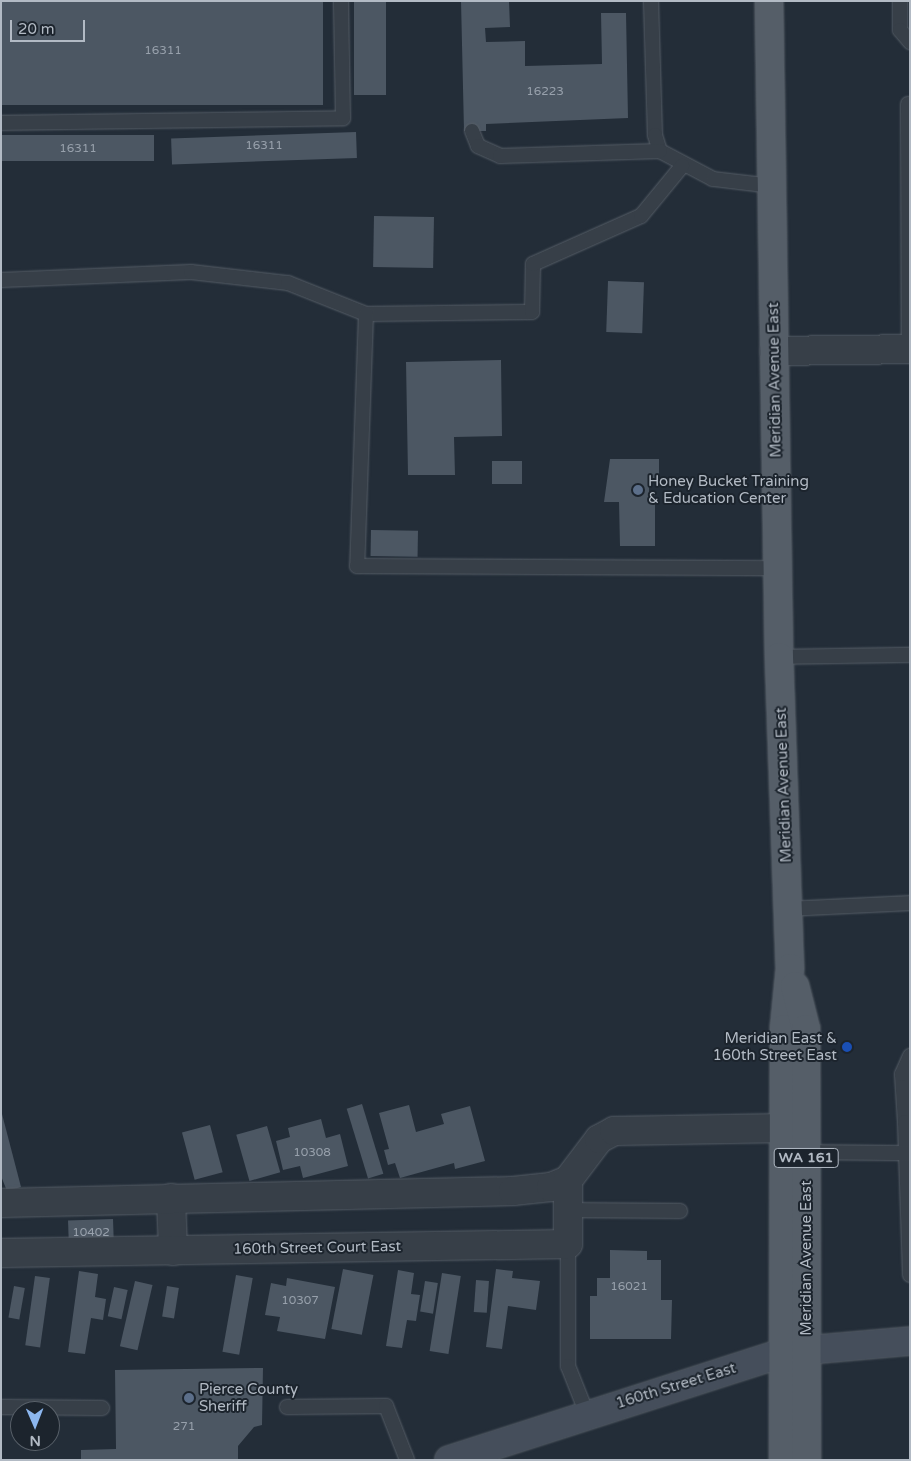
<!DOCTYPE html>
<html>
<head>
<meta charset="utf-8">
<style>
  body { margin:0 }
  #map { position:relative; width:911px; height:1461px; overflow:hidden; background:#232d38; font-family:"Varela Round",sans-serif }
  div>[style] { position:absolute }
  .building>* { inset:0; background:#4c5763; transform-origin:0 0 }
  .roads { filter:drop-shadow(0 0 1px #555d66) drop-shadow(0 0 1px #555d66) }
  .lane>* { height:14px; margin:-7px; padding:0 7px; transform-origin:7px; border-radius:7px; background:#373f48 }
  .street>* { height:28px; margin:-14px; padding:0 14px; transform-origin:14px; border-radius:14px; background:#373f48 }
  .secondary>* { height:28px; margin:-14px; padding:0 14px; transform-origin:14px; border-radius:14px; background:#454e5b }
  .primary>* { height:28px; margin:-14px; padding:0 14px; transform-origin:14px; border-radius:14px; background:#555e68 }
  .dots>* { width:14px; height:14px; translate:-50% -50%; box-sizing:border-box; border:2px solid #1c242d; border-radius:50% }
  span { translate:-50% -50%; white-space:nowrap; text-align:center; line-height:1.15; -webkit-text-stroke:4px #1c242d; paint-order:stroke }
  .number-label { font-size:12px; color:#98a1ac }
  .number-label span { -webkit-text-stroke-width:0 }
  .shield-label span { padding:1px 4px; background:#1c242d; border:1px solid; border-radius:4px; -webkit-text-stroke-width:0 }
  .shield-label { font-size:14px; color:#b2bac4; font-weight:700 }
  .street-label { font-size:15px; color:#b2bac4 }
  .poi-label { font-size:15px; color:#b2bac4 }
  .left { translate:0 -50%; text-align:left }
  .right { translate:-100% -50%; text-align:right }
  .frame { position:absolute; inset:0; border:2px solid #b2bac4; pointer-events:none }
  .north { position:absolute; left:10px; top:1401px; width:50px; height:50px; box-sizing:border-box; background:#1c242d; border:1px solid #586069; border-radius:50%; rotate:179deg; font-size:14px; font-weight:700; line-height:20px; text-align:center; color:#b2bac4 }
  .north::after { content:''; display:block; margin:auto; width:18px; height:22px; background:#8cb7ef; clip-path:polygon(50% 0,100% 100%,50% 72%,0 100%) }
  .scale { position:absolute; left:10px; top:20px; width:75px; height:22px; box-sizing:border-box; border:2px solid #b2bac4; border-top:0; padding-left:6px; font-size:15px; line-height:18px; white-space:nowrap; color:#b2bac4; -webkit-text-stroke:4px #1c242d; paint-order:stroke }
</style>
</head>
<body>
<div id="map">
  <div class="building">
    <div style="left:1px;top:1px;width:322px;height:104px"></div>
    <div style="left:354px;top:1px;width:32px;height:94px"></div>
    <div style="clip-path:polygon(461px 1px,509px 1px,510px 27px,485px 28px,486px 42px,525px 41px,525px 66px,602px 64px,601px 13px,626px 13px,628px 118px,486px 124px,486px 131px,464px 131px)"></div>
    <div style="left:356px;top:132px;width:26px;height:185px;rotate:88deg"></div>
    <div style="left:154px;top:135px;width:26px;height:153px;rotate:90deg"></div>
    <div style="left:374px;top:216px;width:60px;height:51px;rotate:1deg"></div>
    <div style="left:608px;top:281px;width:36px;height:51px;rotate:2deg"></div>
    <div style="clip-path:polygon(501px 360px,502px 436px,454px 437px,455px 475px,408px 475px,406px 362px)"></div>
    <div style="clip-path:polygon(610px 459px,659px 459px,659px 479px,649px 480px,649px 495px,655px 495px,655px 546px,620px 546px,619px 502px,604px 502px)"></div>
    <div style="left:492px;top:461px;width:30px;height:23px"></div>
    <div style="left:371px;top:530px;width:47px;height:26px;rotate:1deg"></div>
    <div style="left:362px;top:1104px;width:73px;height:16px;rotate:73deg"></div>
    <div style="clip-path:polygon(409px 1105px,416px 1132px,444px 1124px,441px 1114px,470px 1106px,485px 1161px,455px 1169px,454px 1163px,400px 1178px,395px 1163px,388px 1165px,384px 1150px,389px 1149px,379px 1113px)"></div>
    <div style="clip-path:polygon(2px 1114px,21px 1187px,7px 1191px,1px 1176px)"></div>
    <div style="clip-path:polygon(321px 1119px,326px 1138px,340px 1134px,348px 1166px,303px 1178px,300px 1166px,283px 1170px,276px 1141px,290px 1137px,288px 1128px)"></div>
    <div style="left:210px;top:1125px;width:49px;height:29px;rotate:75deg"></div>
    <div style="left:267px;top:1126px;width:48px;height:32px;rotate:74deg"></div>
    <div style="left:113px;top:1219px;width:26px;height:45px;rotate:88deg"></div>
    <div style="clip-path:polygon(610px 1250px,647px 1251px,647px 1260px,661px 1260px,661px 1300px,672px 1300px,671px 1339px,590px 1339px,590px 1296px,597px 1296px,597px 1278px,610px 1278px)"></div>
    <div style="left:343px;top:1269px;width:31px;height:61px;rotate:11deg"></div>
    <div style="clip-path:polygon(496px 1269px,513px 1271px,512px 1278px,540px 1281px,536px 1310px,508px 1306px,502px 1349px,486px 1347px)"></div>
    <div style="clip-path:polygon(398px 1270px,414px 1273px,411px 1294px,420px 1295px,416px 1321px,407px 1320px,402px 1348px,386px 1346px)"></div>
    <div style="clip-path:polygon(79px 1271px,98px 1274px,95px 1297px,106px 1299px,103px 1320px,91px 1318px,85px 1354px,68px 1352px)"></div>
    <div style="left:442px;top:1273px;width:19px;height:79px;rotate:9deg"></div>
    <div style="left:236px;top:1275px;width:17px;height:78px;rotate:10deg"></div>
    <div style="left:35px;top:1276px;width:15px;height:70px;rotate:8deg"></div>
    <div style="clip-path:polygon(287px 1278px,335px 1287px,325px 1339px,277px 1331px,280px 1317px,265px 1315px,271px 1283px,286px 1286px)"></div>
    <div style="left:476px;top:1280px;width:13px;height:32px;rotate:4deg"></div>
    <div style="left:135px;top:1281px;width:18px;height:67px;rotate:13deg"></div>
    <div style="left:425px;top:1281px;width:13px;height:31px;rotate:9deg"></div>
    <div style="left:14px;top:1286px;width:11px;height:32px;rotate:10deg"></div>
    <div style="left:167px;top:1286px;width:12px;height:31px;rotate:9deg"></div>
    <div style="left:114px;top:1287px;width:14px;height:30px;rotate:12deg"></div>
    <div style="clip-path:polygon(263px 1368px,262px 1425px,254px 1427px,238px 1446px,238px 1460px,81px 1460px,81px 1450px,116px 1449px,115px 1370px)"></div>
  </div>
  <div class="roads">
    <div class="lane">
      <div style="left:651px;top:1px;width:134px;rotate:88.3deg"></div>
      <div style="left:655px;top:135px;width:17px;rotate:73deg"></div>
      <div style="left:660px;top:151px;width:60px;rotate:27.8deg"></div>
      <div style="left:713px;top:179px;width:59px;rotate:6.8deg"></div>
      <div style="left:900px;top:1px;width:29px;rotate:90deg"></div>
      <div style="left:900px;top:30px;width:16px;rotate:50deg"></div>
      <div style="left:908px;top:104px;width:245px;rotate:89.8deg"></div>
      <div style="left:1px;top:123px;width:342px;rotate:-0.8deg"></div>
      <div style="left:343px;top:118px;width:117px;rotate:-91deg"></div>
      <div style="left:472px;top:131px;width:16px;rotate:68deg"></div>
      <div style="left:478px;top:146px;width:24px;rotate:24deg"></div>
      <div style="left:500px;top:156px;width:160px;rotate:-1.8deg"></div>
      <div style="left:1px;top:280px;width:190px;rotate:-2.4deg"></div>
      <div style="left:191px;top:272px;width:98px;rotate:6.5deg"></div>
      <div style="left:288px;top:283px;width:84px;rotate:21.7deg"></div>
      <div style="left:366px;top:314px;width:166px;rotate:-0.7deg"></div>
      <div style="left:532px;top:312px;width:48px;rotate:-88.8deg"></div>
      <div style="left:533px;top:264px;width:118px;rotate:-24deg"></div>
      <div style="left:641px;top:216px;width:65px;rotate:-50.6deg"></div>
      <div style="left:366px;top:314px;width:252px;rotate:92deg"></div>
      <div style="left:357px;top:566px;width:421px;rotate:0.3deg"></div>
      <div style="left:779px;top:657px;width:131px;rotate:-0.9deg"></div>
      <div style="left:788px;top:909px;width:122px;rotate:-2.8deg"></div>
      <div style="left:905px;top:1122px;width:48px;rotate:-93.6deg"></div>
      <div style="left:902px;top:1074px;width:20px;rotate:-66deg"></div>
      <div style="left:910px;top:1122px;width:5px;rotate:180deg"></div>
      <div style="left:905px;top:1122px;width:153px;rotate:88.1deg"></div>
      <div style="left:806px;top:1152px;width:104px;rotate:0.6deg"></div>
      <div style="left:568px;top:1210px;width:112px;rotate:0.5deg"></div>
      <div style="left:568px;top:1244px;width:122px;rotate:90deg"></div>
      <div style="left:568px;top:1366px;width:52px;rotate:68.4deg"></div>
      <div style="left:1px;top:1407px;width:101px;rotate:0.6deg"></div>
      <div style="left:287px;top:1407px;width:99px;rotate:-0.6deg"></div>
      <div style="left:386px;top:1406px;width:58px;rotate:68.7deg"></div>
    </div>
    <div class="street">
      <div style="left:774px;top:351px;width:136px;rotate:-0.8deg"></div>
      <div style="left:171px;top:1198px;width:53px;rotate:87.8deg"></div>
      <div style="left:1px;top:1203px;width:512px;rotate:-1.34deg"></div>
      <div style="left:513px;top:1191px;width:38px;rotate:-6deg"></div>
      <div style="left:551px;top:1187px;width:18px;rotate:-22deg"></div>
      <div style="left:568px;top:1180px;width:51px;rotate:-52.9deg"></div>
      <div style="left:599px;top:1139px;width:17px;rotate:-28deg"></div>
      <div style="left:614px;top:1131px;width:172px;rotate:-1deg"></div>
      <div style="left:1px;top:1253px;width:567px;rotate:-0.91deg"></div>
      <div style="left:568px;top:1244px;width:64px;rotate:-90deg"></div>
    </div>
    <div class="secondary">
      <div style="left:449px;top:1460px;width:353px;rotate:-17.8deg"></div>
      <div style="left:785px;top:1352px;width:125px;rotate:-5deg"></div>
    </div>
    <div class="primary">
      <div style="left:769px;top:1px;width:656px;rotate:89.13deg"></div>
      <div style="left:779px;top:657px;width:311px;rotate:88deg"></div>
      <div style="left:790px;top:968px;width:61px;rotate:95.6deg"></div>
      <div style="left:784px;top:1029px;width:431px;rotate:90.1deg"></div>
      <div style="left:795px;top:986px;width:44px;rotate:75.7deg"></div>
      <div style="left:806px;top:1029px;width:431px;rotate:89.9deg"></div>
    </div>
  </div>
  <div class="dots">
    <div style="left:638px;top:490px;background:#5c6f8a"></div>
    <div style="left:847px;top:1047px;background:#1a4fb4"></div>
    <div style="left:189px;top:1398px;background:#5c6f8a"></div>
  </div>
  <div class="number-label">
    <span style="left:163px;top:51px">16311</span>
    <span style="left:545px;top:92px">16223</span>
    <span style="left:264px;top:146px">16311</span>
    <span style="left:78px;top:149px">16311</span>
    <span style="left:312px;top:1153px">10308</span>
    <span style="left:91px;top:1233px">10402</span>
    <span style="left:629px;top:1287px">16021</span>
    <span style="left:300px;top:1301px">10307</span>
    <span style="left:184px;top:1427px">271</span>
  </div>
  <div class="shield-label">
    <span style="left:806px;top:1158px">WA 161</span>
  </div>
  <div class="street-label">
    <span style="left:775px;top:380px;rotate:-91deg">Meridian Avenue East</span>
    <span style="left:784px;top:785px;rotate:-92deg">Meridian Avenue East</span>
    <span style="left:317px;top:1248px;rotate:-1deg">160th Street Court East</span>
    <span style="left:807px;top:1258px;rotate:-90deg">Meridian Avenue East</span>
    <span style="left:676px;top:1386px;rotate:-17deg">160th Street East</span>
  </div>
  <div class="poi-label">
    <span class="left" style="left:648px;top:490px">Honey Bucket Training<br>&amp; Education Center</span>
    <span class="right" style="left:837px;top:1047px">Meridian East &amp;<br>160th Street East</span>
    <span class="left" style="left:199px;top:1398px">Pierce County<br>Sheriff</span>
  </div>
  <div class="frame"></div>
  <div class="north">N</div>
  <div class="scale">20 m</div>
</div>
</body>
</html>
